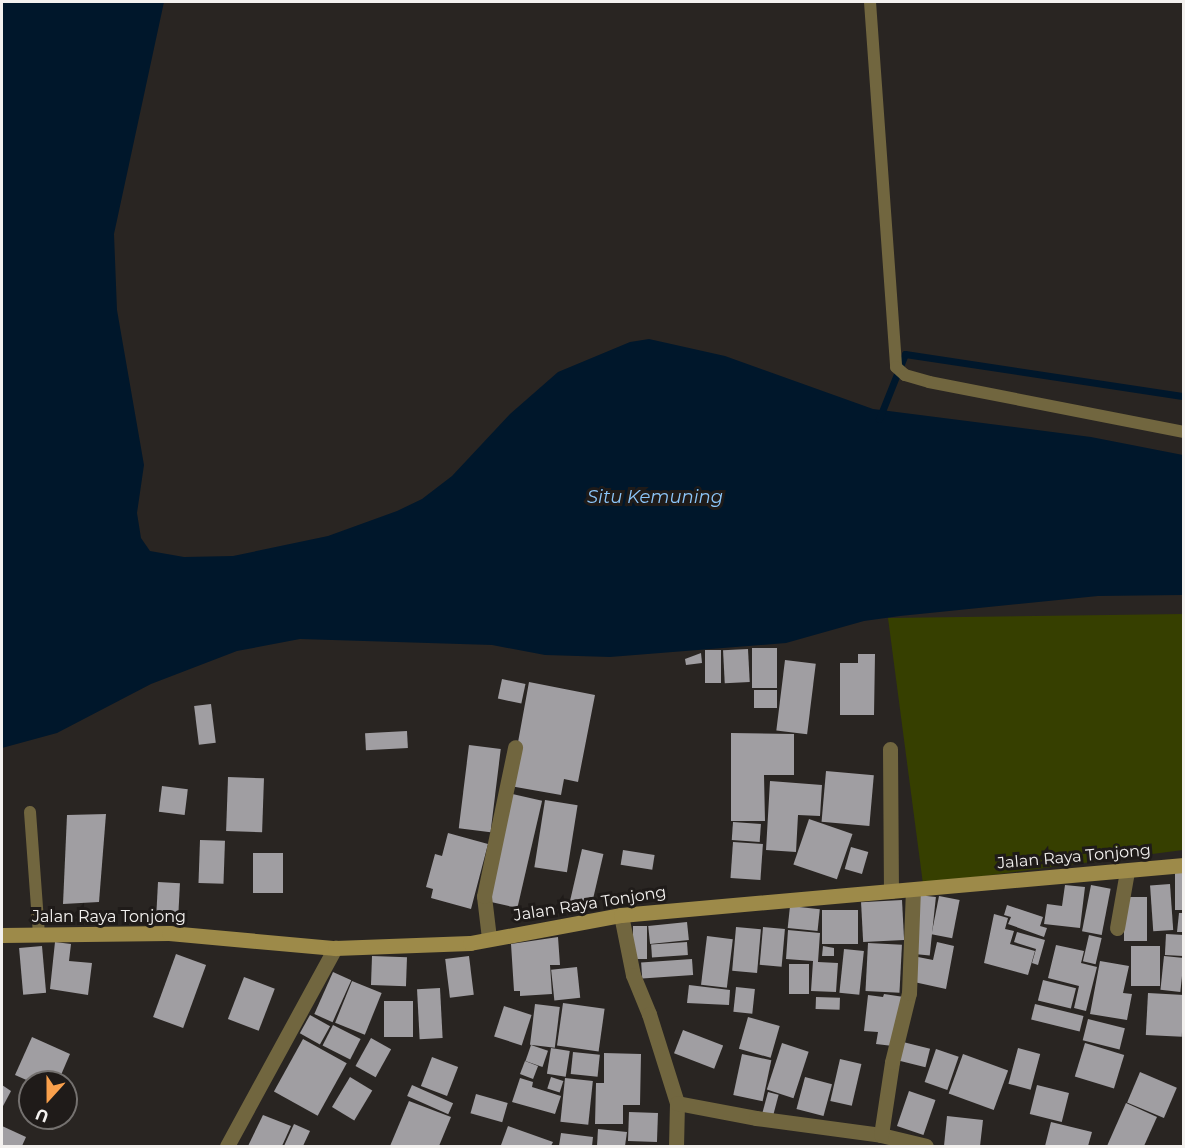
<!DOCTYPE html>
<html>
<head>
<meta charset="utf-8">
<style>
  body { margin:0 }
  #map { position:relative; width:1185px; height:1148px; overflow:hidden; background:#292522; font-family:Montserrat,sans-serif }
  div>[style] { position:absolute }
  .green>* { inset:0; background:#363f00 }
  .water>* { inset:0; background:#00172b }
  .stream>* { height:7px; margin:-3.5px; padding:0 3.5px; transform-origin:3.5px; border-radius:3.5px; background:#00172b }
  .building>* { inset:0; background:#a09ea2; transform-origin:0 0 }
  .lane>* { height:12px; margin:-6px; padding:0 6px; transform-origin:6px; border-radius:6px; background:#71663f }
  .street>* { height:15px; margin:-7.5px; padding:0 7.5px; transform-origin:7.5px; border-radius:7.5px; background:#71663f }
  .secondary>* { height:15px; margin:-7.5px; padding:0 7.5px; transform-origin:7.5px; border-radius:7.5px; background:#9d8a49 }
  span { translate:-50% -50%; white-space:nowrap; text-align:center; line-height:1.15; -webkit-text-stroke:6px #1f1b19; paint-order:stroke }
  .street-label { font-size:16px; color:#f3f1ef }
  .water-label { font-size:18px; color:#8cc6fa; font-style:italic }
  .frame { position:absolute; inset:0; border:3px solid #f3f1ef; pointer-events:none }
  .north { position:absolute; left:18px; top:1070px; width:60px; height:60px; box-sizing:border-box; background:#1f1b19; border:2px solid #74716f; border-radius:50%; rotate:201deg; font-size:16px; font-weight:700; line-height:24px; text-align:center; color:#f3f1ef }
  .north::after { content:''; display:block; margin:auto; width:21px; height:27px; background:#f9a04c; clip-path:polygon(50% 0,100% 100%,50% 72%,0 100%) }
</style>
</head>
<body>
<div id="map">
  <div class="green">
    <div style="clip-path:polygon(1183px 614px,1183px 850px,923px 884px,888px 618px)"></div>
  </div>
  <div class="water">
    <div style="clip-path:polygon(2px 2px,164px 2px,114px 234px,117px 310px,144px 465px,137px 513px,141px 538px,150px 551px,184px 557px,233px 556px,328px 536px,397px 511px,422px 499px,452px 476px,510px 414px,558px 372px,630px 342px,649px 339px,725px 356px,873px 409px,1091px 437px,1183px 455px,1183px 595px,1098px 596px,900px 616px,864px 621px,786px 643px,610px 657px,545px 655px,492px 645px,300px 639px,237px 651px,151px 684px,57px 733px,2px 748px)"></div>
  </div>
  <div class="stream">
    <div style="left:879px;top:419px;width:70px;rotate:-68.2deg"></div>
    <div style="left:905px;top:354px;width:282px;rotate:8.6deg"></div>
  </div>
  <div class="building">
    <div style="left:777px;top:648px;width:40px;height:25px;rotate:90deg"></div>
    <div style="left:748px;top:649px;width:33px;height:25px;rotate:87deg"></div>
    <div style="left:705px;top:650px;width:16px;height:33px"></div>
    <div style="clip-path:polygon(701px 653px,702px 663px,686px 665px,685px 659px)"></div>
    <div style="clip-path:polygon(858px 654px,875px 654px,874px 715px,840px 715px,840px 663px,858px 663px)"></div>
    <div style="left:785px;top:660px;width:31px;height:71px;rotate:7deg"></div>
    <div style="left:502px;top:679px;width:24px;height:20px;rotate:12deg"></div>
    <div style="clip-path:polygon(529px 682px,595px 695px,578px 782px,564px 779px,561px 795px,510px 786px)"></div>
    <div style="left:777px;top:690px;width:18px;height:23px;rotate:90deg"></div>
    <div style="left:211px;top:704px;width:39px;height:17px;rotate:83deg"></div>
    <div style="left:407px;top:731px;width:17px;height:42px;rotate:87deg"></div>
    <div style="clip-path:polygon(731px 733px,794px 734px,794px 775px,764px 775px,765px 821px,731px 821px)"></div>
    <div style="left:469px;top:745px;width:32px;height:84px;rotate:7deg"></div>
    <div style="left:826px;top:771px;width:48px;height:51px;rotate:5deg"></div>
    <div style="left:228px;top:777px;width:36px;height:54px;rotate:2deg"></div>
    <div style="clip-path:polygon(770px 781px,822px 785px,820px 816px,798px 815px,796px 852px,766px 850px)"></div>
    <div style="left:162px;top:786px;width:26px;height:26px;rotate:7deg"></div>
    <div style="left:508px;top:793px;width:35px;height:110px;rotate:13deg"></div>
    <div style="left:545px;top:800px;width:33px;height:68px;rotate:9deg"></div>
    <div style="clip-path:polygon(106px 814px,99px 902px,63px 904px,67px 815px)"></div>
    <div style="left:809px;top:819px;width:46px;height:48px;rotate:19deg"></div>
    <div style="left:733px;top:822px;width:28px;height:18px;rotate:4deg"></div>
    <div style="clip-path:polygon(448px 833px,488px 844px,471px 909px,431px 898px,433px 889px,426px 887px,435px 854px,442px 856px)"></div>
    <div style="left:200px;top:840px;width:25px;height:43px;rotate:2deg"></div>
    <div style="left:733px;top:842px;width:30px;height:36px;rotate:4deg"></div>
    <div style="left:851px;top:847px;width:18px;height:23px;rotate:16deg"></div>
    <div style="left:582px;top:849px;width:22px;height:53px;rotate:13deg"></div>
    <div style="left:623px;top:850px;width:32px;height:15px;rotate:9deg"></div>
    <div style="left:253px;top:853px;width:30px;height:40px"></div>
    <div style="left:1175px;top:872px;width:9px;height:38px"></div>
    <div style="left:158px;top:882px;width:22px;height:34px;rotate:3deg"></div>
    <div style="left:1170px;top:884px;width:46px;height:20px;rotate:86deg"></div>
    <div style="clip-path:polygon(1065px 885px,1085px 887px,1080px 928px,1044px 924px,1047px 904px,1062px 906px)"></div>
    <div style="left:1091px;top:885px;width:20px;height:47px;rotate:11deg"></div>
    <div style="left:918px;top:895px;width:18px;height:59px;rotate:6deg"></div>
    <div style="left:939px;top:896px;width:21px;height:39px;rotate:11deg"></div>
    <div style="left:1124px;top:897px;width:23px;height:44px"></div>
    <div style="left:902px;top:900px;width:40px;height:41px;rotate:87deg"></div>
    <div style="clip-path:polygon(1007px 905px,1043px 917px,1040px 926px,1047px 928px,1044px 937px,1008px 924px,1011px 917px,1004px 915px)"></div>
    <div style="left:790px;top:906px;width:30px;height:22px;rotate:6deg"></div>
    <div style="left:822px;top:910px;width:36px;height:34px"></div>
    <div style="clip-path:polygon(1179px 913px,1184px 913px,1184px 932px,1177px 932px)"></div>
    <div style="clip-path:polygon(994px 914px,1008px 918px,1005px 929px,1014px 931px,1010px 944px,1035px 951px,1028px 975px,984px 963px)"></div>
    <div style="left:687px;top:922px;width:18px;height:39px;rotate:84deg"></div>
    <div style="left:633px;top:926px;width:14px;height:33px"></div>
    <div style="left:736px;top:927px;width:25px;height:44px;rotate:5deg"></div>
    <div style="left:763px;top:927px;width:22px;height:38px;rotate:5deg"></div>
    <div style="clip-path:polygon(788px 930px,820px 933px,818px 962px,838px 963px,836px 992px,811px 991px,813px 961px,786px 959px)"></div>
    <div style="clip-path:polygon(1017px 932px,1045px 940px,1038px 965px,1032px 963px,1036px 949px,1014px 942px)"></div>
    <div style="left:1166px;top:934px;width:18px;height:21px;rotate:3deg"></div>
    <div style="left:1089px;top:935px;width:13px;height:27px;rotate:13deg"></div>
    <div style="left:707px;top:936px;width:26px;height:49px;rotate:7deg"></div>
    <div style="clip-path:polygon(558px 937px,560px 965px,550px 965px,552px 994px,520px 996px,520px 991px,514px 991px,511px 944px)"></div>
    <div style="clip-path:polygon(55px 942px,71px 944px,69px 961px,92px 963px,88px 995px,50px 989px)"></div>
    <div style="left:687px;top:942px;width:13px;height:36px;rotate:86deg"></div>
    <div style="clip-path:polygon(937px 942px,954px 946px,946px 989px,914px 982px,918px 957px,933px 960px)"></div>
    <div style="left:868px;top:943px;width:34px;height:48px;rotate:3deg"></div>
    <div style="clip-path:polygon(1056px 945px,1084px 951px,1081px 963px,1097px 967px,1086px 1011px,1074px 1008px,1079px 986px,1048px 978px)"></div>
    <div style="left:42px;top:946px;width:47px;height:23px;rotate:85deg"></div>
    <div style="clip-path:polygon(823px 946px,834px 948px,834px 956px,822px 956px)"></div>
    <div style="left:1131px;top:946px;width:29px;height:40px"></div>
    <div style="left:844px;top:949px;width:20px;height:44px;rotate:6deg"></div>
    <div style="left:176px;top:954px;width:32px;height:67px;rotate:20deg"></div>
    <div style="left:372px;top:956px;width:35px;height:29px;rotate:2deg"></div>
    <div style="left:469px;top:956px;width:39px;height:24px;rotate:83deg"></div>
    <div style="left:1164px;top:956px;width:20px;height:34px;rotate:6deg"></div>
    <div style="left:692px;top:959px;width:16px;height:51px;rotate:86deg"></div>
    <div style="clip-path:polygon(1100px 961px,1129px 966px,1123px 993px,1132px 994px,1127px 1020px,1090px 1014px)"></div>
    <div style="left:789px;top:964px;width:20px;height:30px"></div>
    <div style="left:577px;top:967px;width:31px;height:26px;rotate:84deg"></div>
    <div style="left:333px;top:972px;width:20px;height:46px;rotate:24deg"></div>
    <div style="left:244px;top:977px;width:33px;height:45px;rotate:21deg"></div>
    <div style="left:1043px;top:980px;width:34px;height:21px;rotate:14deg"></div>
    <div style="left:352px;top:981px;width:32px;height:45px;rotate:22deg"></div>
    <div style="clip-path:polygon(689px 985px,730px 990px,729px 1005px,687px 1003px)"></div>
    <div style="left:736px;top:987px;width:19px;height:25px;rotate:6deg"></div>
    <div style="left:440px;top:988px;width:50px;height:23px;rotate:87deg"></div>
    <div style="left:1148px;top:993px;width:36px;height:42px;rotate:3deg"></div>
    <div style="clip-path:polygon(884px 994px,904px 997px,893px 1046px,876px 1044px,878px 1032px,864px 1031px,868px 995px,883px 997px)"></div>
    <div style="left:816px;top:997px;width:24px;height:12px;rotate:2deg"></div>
    <div style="left:384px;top:1001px;width:29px;height:36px"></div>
    <div style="left:563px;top:1003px;width:42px;height:43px;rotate:8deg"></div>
    <div style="left:535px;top:1004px;width:25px;height:41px;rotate:7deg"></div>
    <div style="left:1035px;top:1004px;width:50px;height:16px;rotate:14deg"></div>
    <div style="left:504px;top:1006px;width:29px;height:32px;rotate:18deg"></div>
    <div style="left:310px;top:1015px;width:23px;height:21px;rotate:29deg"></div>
    <div style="left:748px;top:1017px;width:33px;height:33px;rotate:16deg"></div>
    <div style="left:1088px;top:1019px;width:38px;height:22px;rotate:14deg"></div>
    <div style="left:333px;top:1025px;width:31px;height:23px;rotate:27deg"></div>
    <div style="left:683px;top:1030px;width:43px;height:25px;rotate:21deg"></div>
    <div style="clip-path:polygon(32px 1037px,70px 1054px,58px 1082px,31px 1082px,15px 1075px)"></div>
    <div style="left:371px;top:1038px;width:23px;height:32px;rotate:29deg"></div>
    <div style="left:303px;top:1039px;width:50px;height:60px;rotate:29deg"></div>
    <div style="left:899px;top:1041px;width:32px;height:19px;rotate:14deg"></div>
    <div style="left:782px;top:1043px;width:28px;height:49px;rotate:18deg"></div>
    <div style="left:1085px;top:1043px;width:41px;height:35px;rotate:17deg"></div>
    <div style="left:531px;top:1045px;width:18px;height:17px;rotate:19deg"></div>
    <div style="left:551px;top:1048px;width:19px;height:26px;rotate:9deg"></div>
    <div style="left:1018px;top:1048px;width:23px;height:37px;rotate:15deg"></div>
    <div style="left:936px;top:1049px;width:24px;height:35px;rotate:19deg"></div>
    <div style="left:573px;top:1052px;width:27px;height:22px;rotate:6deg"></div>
    <div style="clip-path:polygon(604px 1053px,641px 1054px,640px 1105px,623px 1105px,623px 1124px,595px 1124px,596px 1083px,604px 1083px)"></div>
    <div style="left:742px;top:1054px;width:30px;height:42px;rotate:12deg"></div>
    <div style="left:963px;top:1054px;width:48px;height:42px;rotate:20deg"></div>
    <div style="left:432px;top:1057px;width:28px;height:31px;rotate:21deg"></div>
    <div style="left:840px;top:1059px;width:22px;height:43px;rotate:13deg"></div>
    <div style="left:525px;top:1061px;width:14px;height:14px;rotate:21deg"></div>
    <div style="left:1140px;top:1072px;width:40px;height:33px;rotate:23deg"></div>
    <div style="left:350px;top:1077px;width:26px;height:35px;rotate:31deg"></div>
    <div style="left:551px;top:1077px;width:13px;height:12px;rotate:18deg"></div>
    <div style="left:805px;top:1077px;width:28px;height:33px;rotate:15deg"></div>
    <div style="clip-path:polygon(520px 1078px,533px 1082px,532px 1087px,561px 1096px,555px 1114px,512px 1102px)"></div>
    <div style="left:565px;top:1078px;width:28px;height:44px;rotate:6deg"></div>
    <div style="clip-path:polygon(2px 1085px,11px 1091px,2px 1108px)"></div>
    <div style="left:412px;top:1085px;width:45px;height:12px;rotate:24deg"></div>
    <div style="left:1037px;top:1085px;width:33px;height:30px;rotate:14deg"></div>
    <div style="left:909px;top:1091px;width:28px;height:37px;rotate:19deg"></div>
    <div style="left:768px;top:1092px;width:11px;height:21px;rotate:15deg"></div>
    <div style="left:476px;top:1094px;width:33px;height:20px;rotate:16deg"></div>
    <div style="clip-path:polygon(409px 1101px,451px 1117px,439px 1146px,390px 1146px)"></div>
    <div style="clip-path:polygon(1126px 1103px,1157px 1117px,1144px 1146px,1107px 1146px)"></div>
    <div style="left:629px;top:1112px;width:29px;height:29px;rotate:2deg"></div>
    <div style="clip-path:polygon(263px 1115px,291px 1126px,282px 1146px,248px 1146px)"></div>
    <div style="clip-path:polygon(947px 1116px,983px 1120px,980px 1146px,944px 1146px)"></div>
    <div style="clip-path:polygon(1051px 1122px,1092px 1132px,1088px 1146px,1045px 1146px)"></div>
    <div style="clip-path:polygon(294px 1124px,310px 1131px,303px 1146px,284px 1146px)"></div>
    <div style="clip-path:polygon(2px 1126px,26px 1137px,22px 1146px,2px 1146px)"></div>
    <div style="clip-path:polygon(508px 1126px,553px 1142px,551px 1146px,501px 1145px)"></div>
    <div style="clip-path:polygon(598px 1129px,627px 1132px,625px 1146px,597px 1146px)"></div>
    <div style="clip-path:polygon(561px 1133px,593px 1137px,592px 1146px,559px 1146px)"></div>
  </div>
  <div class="lane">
    <div style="left:870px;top:2px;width:366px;rotate:85.9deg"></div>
    <div style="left:896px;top:367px;width:12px;rotate:42deg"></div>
    <div style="left:905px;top:375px;width:25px;rotate:16deg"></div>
    <div style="left:929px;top:382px;width:260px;rotate:11.1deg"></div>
    <div style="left:30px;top:812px;width:122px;rotate:85.8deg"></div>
  </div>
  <div class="street">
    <div style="left:890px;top:749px;width:142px;rotate:89.6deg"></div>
    <div style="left:621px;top:915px;width:61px;rotate:78.7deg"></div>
    <div style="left:633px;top:975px;width:42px;rotate:67.7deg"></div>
    <div style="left:649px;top:1014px;width:93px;rotate:72.5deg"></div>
    <div style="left:677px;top:1103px;width:43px;rotate:91.3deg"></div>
    <div style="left:1117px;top:928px;width:58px;rotate:-80deg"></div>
    <div style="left:489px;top:938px;width:42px;rotate:-96.8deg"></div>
    <div style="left:484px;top:896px;width:152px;rotate:-78.2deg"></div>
    <div style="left:677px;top:1103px;width:80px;rotate:10.8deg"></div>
    <div style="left:756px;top:1118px;width:126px;rotate:7.7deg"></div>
    <div style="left:881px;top:1135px;width:46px;rotate:13.7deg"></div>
    <div style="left:881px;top:1135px;width:74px;rotate:-81.4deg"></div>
    <div style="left:892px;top:1062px;width:71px;rotate:-76.2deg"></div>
    <div style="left:909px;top:993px;width:103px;rotate:-87.8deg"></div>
    <div style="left:227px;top:1146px;width:226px;rotate:-61.4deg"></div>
  </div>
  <div class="secondary">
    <div style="left:2px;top:935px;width:167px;rotate:-0.7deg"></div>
    <div style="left:169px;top:933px;width:167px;rotate:5.2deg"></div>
    <div style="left:335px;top:948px;width:135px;rotate:-2.1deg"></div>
    <div style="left:470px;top:943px;width:154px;rotate:-10.5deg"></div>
    <div style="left:621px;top:915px;width:565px;rotate:-5.08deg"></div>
  </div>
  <div class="street-label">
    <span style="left:1074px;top:857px;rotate:-5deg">Jalan Raya Tonjong</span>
    <span style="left:590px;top:904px;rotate:-9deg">Jalan Raya Tonjong</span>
    <span style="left:109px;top:917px">Jalan Raya Tonjong</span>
  </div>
  <div class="water-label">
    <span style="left:655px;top:497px">Situ Kemuning</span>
  </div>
  <div class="frame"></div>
  <div class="north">U</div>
</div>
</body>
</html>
